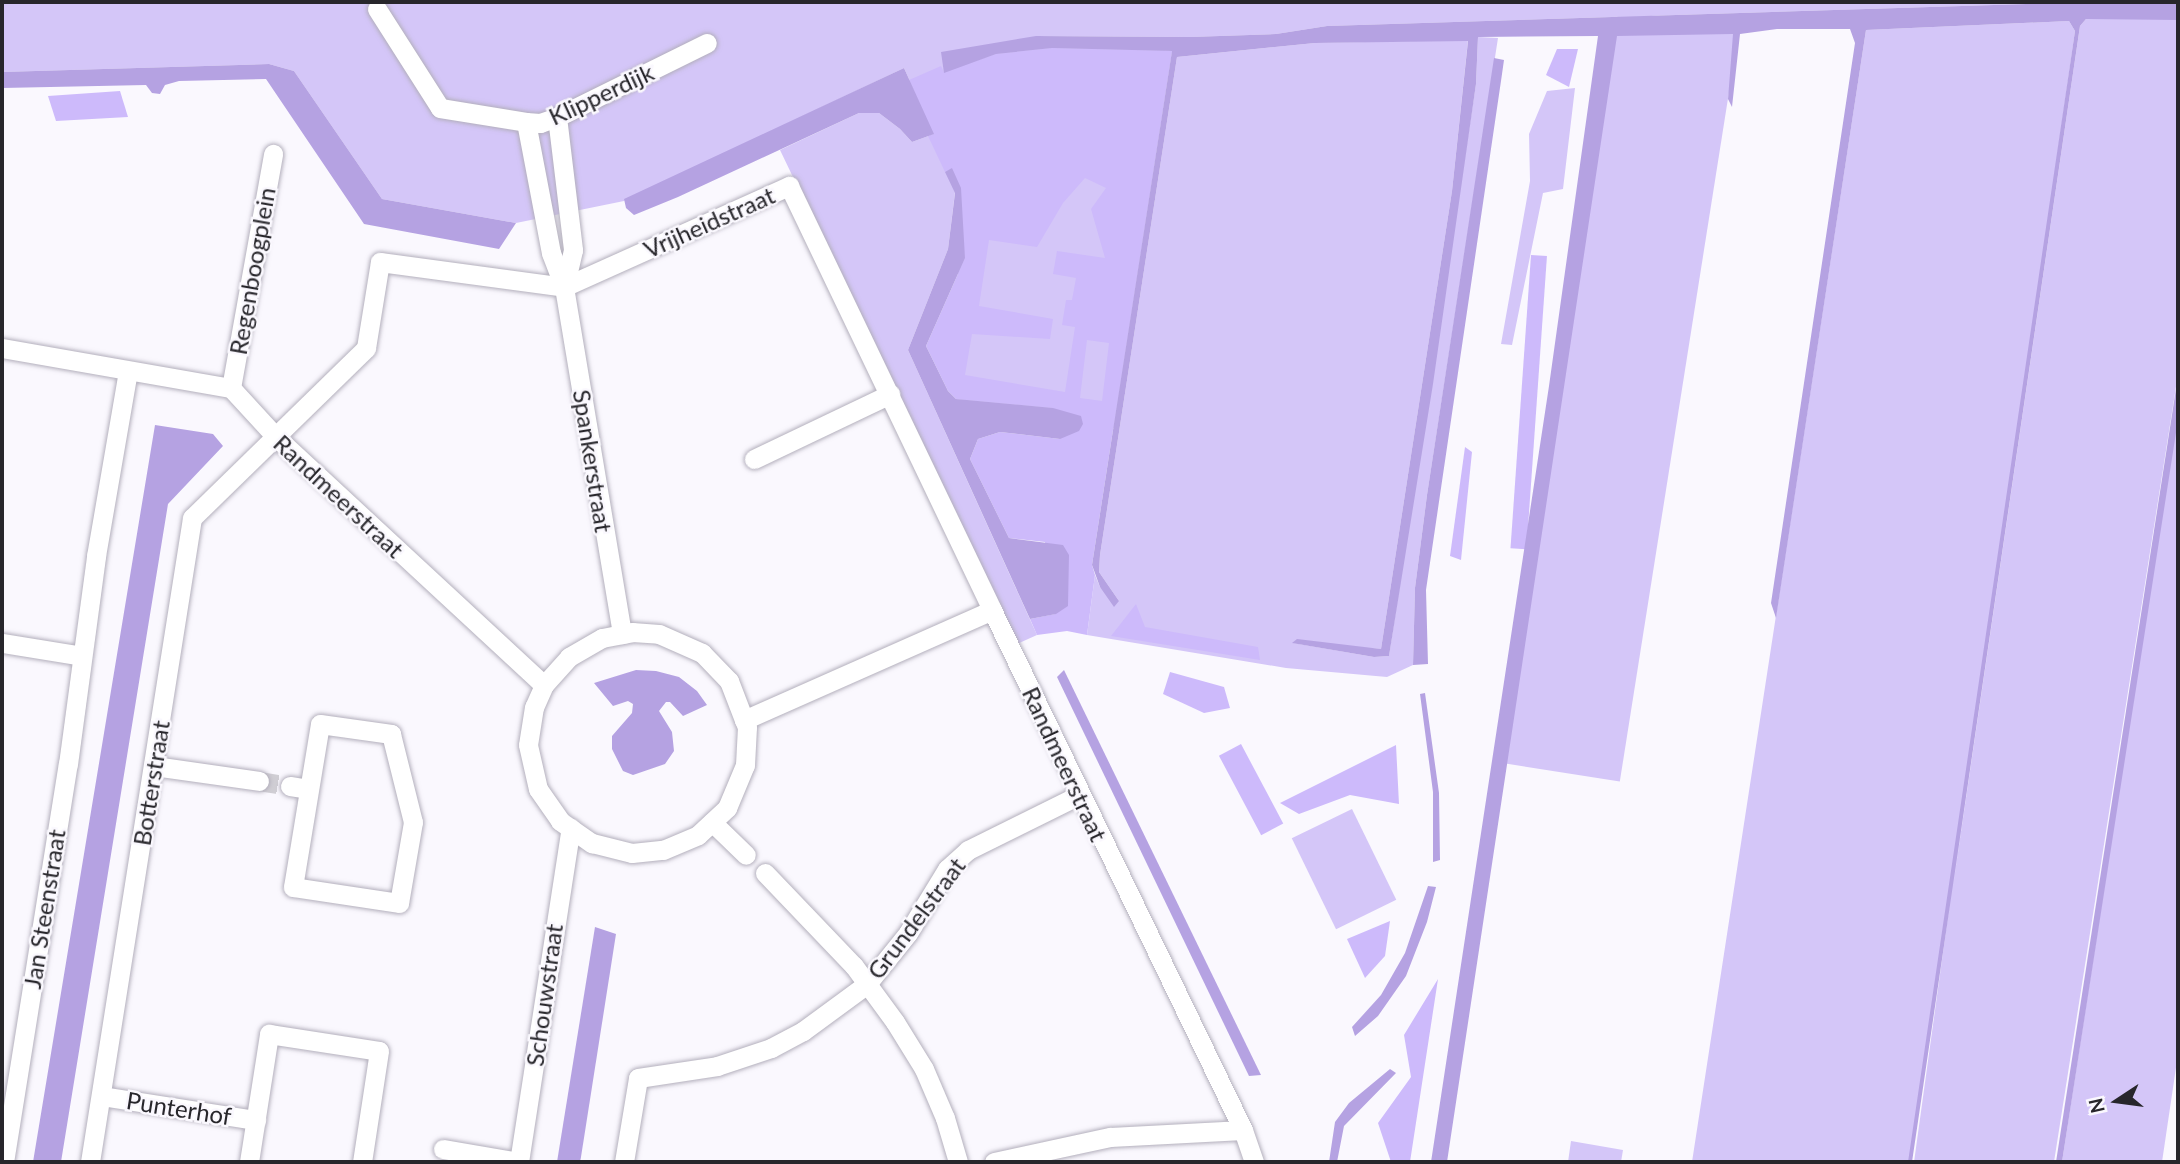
<!DOCTYPE html>
<html>
<head>
<meta charset="utf-8">
<style>
  body { margin:0 }
  #map { position:relative; width:2180px; height:1164px; overflow:hidden; background:#faf8fe; font-family:Lato,sans-serif }
  div>[style] { position:absolute }
  .green>* { inset:0; background:#d4c6f8; transform-origin:0 0 }
  .forest>* { inset:0; background:#cdbafb; transform-origin:0 0 }
  .water>* { inset:0; background:#b5a2e2 }
  .minor-tunnel>* { height:19px; margin-top:-9.5px; transform-origin:0; background:repeating-linear-gradient(90deg,#d0ced4 0 19px,transparent 0 29px) }
  .roads { filter:drop-shadow(0 0 2px #b3afbc) drop-shadow(0 0 2px #b3afbc) }
  .minor>* { height:19px; margin:-9.5px; padding:0 9.5px; transform-origin:9.5px; border-radius:9.5px; background:#fff }
  span { translate:-50% -50%; white-space:nowrap; text-align:center; line-height:1.15; -webkit-text-stroke:5px #faf8fe; paint-order:stroke }
  .street-label { font-size:24px; color:#27262b }
  .frame { position:absolute; inset:0; border:4px solid #27262b; pointer-events:none }
  .north { position:absolute; left:2082px; top:1066px; width:70px; height:70px; -webkit-text-stroke:5px #faf8fe; paint-order:stroke; rotate:257deg; font-size:19px; font-weight:700; line-height:28px; text-align:center; color:#27262b }
  .north::after { content:''; display:block; margin:auto; width:24px; height:32px; background:#27262b; clip-path:polygon(50% 0,100% 100%,50% 72%,0 100%) }
</style>
</head>
<body>
<div id="map">
  <div class="green">
    <div style="clip-path:polygon(2px 2px,2089px 2px,1327px 26px,1276px 34px,1190px 37px,1036px 36px,1172px 51px,1114px 428px,956px 399px,958px 274px,955px 192px,948px 249px,908px 350px,1037px 635px,1017px 644px,780px 150px,859px 113px,879px 113px,900px 129px,912px 142px,934px 134px,904px 68px,624px 201px,516px 223px,382px 199px,294px 71px,269px 64px,2px 72px)"></div>
    <div style="clip-path:polygon(2086px 19px,2178px 19px,2178px 374px,2054px 1162px,1914px 1162px,1950px 902px,1911px 1162px,1692px 1162px,1866px 30px,2069px 21px,2075px 31px,1953px 886px,2080px 26px)"></div>
    <div style="left:1739px;top:29px;width:762px;height:122px;rotate:99deg"></div>
    <div style="clip-path:polygon(1478px 37px,1498px 38px,1427px 495px,1415px 588px,1413px 665px,1387px 677px,1286px 668px,1087px 635px,1095px 575px,1100px 587px,1119px 601px,1099px 572px,1100px 555px,1177px 57px,1315px 43px,1468px 40px,1452px 191px,1381px 649px,1293px 643px,1374px 657px,1389px 656px,1476px 84px)"></div>
    <div style="clip-path:polygon(1575px 88px,1563px 189px,1543px 193px,1512px 345px,1501px 344px,1530px 181px,1529px 134px,1547px 91px)"></div>
    <div style="clip-path:polygon(2178px 408px,2178px 1054px,2162px 1162px,2062px 1162px)"></div>
    <div style="left:1352px;top:809px;width:101px;height:67px;rotate:64deg"></div>
    <div style="clip-path:polygon(1571px 1141px,1623px 1150px,1621px 1162px,1568px 1162px)"></div>
  </div>
  <div class="forest">
    <div style="clip-path:polygon(evenodd,1052px 48px,1172px 51px,1092px 565px,1095px 575px,1087px 635px,1067px 631px,1037px 635px,1030px 619px,1055px 614px,1045px 542px,1009px 538px,970px 459px,978px 439px,1000px 432px,1060px 439px,1053px 408px,956px 399px,948px 391px,926px 346px,965px 258px,952px 169px,945px 172px,928px 136px,933px 134px,909px 80px,941px 66px,944px 72px,996px 54px,1052px 48px,1085px 178px,1106px 188px,1091px 209px,1105px 258px,1057px 251px,1053px 274px,1076px 278px,1072px 300px,1066px 300px,1062px 325px,1075px 327px,1065px 392px,965px 375px,972px 334px,1050px 339px,1053px 319px,979px 306px,989px 240px,1037px 247px,1063px 203px,1085px 178px,1052px 48px,1087px 340px,1109px 343px,1102px 401px,1080px 398px,1087px 340px)"></div>
    <div style="clip-path:polygon(1557px 49px,1578px 49px,1569px 87px,1546px 75px)"></div>
    <div style="clip-path:polygon(120px 91px,128px 117px,56px 121px,48px 96px)"></div>
    <div style="left:1531px;top:255px;width:16px;height:294px;rotate:4deg"></div>
    <div style="clip-path:polygon(1465px 447px,1472px 452px,1461px 560px,1450px 556px)"></div>
    <div style="clip-path:polygon(1136px 604px,1145px 627px,1258px 647px,1260px 660px,1111px 636px)"></div>
    <div style="clip-path:polygon(1170px 672px,1224px 687px,1230px 708px,1204px 713px,1163px 694px)"></div>
    <div style="left:1241px;top:744px;width:90px;height:25px;rotate:62deg"></div>
    <div style="clip-path:polygon(1396px 745px,1399px 804px,1350px 795px,1299px 814px,1280px 803px)"></div>
    <div style="clip-path:polygon(1390px 921px,1385px 956px,1365px 978px,1347px 939px)"></div>
    <div style="clip-path:polygon(1438px 979px,1410px 1162px,1391px 1162px,1378px 1123px,1411px 1077px,1404px 1035px)"></div>
  </div>
  <div class="water">
    <div style="clip-path:polygon(2089px 2px,2178px 2px,2178px 20px,2086px 19px,2080px 26px,1912px 1162px,1908px 1162px,2075px 31px,2069px 21px,1866px 30px,1776px 618px,1771px 603px,1855px 43px,1850px 29px,1777px 29px,1740px 34px,1732px 107px,1728px 99px,1733px 34px,1617px 36px,1447px 1162px,1431px 1162px,1549px 386px,1598px 36px,1478px 37px,1476px 84px,1433px 384px,1389px 656px,1374px 657px,1292px 643px,1297px 639px,1381px 649px,1452px 191px,1468px 41px,1315px 43px,1177px 57px,1100px 555px,1099px 572px,1119px 601px,1114px 607px,1100px 587px,1092px 565px,1172px 51px,1052px 48px,996px 54px,944px 73px,941px 52px,1036px 36px,1190px 37px,1276px 34px,1327px 26px)"></div>
    <div style="clip-path:polygon(1494px 58px,1504px 60px,1501px 81px,1426px 590px,1428px 664px,1413px 665px,1415px 588px,1427px 495px)"></div>
    <div style="clip-path:polygon(269px 64px,294px 71px,382px 199px,516px 223px,499px 249px,364px 224px,266px 79px,179px 81px,165px 85px,160px 94px,152px 93px,146px 85px,2px 88px,2px 72px)"></div>
    <div style="clip-path:polygon(904px 68px,934px 134px,912px 142px,900px 129px,879px 113px,859px 113px,678px 197px,634px 215px,626px 208px,624px 199px)"></div>
    <div style="clip-path:polygon(952px 168px,961px 188px,965px 258px,926px 346px,948px 391px,956px 399px,1053px 408px,1081px 416px,1083px 424px,1079px 431px,1060px 439px,1000px 432px,978px 439px,970px 459px,1009px 538px,1063px 545px,1069px 555px,1068px 606px,1056px 614px,1030px 619px,908px 350px,948px 249px,955px 193px,945px 172px)"></div>
    <div style="clip-path:polygon(2178px 376px,2178px 420px,2062px 1162px,2056px 1162px)"></div>
    <div style="clip-path:polygon(155px 425px,213px 434px,223px 446px,168px 504px,61px 1162px,33px 1162px)"></div>
    <div style="clip-path:polygon(636px 670px,656px 671px,679px 677px,697px 691px,707px 705px,683px 716px,670px 702px,666px 702px,659px 711px,672px 732px,674px 751px,665px 764px,633px 775px,623px 771px,612px 749px,612px 736px,632px 713px,633px 704px,628px 701px,613px 706px,594px 683px)"></div>
    <div style="clip-path:polygon(1064px 670px,1261px 1075px,1249px 1076px,1057px 677px)"></div>
    <div style="clip-path:polygon(1425px 693px,1439px 793px,1440px 860px,1433px 862px,1433px 792px,1420px 694px)"></div>
    <div style="clip-path:polygon(1428px 886px,1436px 887px,1427px 922px,1406px 976px,1378px 1016px,1355px 1036px,1352px 1027px,1381px 995px,1405px 953px)"></div>
    <div style="clip-path:polygon(595px 927px,616px 934px,581px 1157px,580px 1162px,557px 1162px)"></div>
    <div style="clip-path:polygon(1390px 1069px,1396px 1073px,1344px 1126px,1337px 1162px,1329px 1162px,1335px 1122px,1349px 1103px)"></div>
  </div>
  <div class="minor-tunnel">
    <div style="left:259px;top:781px;width:31px;rotate:9deg"></div>
  </div>
  <div class="roads">
    <div class="minor">
      <div style="left:377px;top:9px;width:117px;rotate:57.5deg"></div>
      <div style="left:440px;top:108px;width:87px;rotate:9.2deg"></div>
      <div style="left:526px;top:122px;width:14px;rotate:4deg"></div>
      <div style="left:540px;top:123px;width:18px;rotate:-19deg"></div>
      <div style="left:557px;top:117px;width:167px;rotate:-26.3deg"></div>
      <div style="left:557px;top:117px;width:134px;rotate:83.1deg"></div>
      <div style="left:573px;top:250px;width:37px;rotate:103deg"></div>
      <div style="left:526px;top:122px;width:133px;rotate:79.2deg"></div>
      <div style="left:551px;top:253px;width:36px;rotate:69deg"></div>
      <div style="left:564px;top:287px;width:352px;rotate:80.5deg"></div>
      <div style="left:2px;top:348px;width:232px;rotate:9.9deg"></div>
      <div style="left:231px;top:388px;width:67px;rotate:47.4deg"></div>
      <div style="left:276px;top:437px;width:365px;rotate:42.8deg"></div>
      <div style="left:544px;top:685px;width:38px;rotate:-48deg"></div>
      <div style="left:569px;top:657px;width:38px;rotate:-30deg"></div>
      <div style="left:602px;top:638px;width:31px;rotate:-11deg"></div>
      <div style="left:632px;top:632px;width:27px;rotate:4deg"></div>
      <div style="left:659px;top:634px;width:47px;rotate:23.8deg"></div>
      <div style="left:702px;top:653px;width:39px;rotate:46deg"></div>
      <div style="left:729px;top:681px;width:42px;rotate:69deg"></div>
      <div style="left:744px;top:720px;width:271px;rotate:-23.9deg"></div>
      <div style="left:992px;top:610px;width:577px;rotate:64.23deg"></div>
      <div style="left:1243px;top:1130px;width:34px;rotate:71deg"></div>
      <div style="left:231px;top:388px;width:238px;rotate:-79.8deg"></div>
      <div style="left:754px;top:459px;width:151px;rotate:-25.5deg"></div>
      <div style="left:2px;top:643px;width:81px;rotate:9.2deg"></div>
      <div style="left:544px;top:685px;width:24px;rotate:114deg"></div>
      <div style="left:534px;top:707px;width:38px;rotate:99deg"></div>
      <div style="left:528px;top:745px;width:45px;rotate:77.2deg"></div>
      <div style="left:538px;top:789px;width:39px;rotate:55deg"></div>
      <div style="left:560px;top:821px;width:39px;rotate:35deg"></div>
      <div style="left:592px;top:843px;width:41px;rotate:14deg"></div>
      <div style="left:632px;top:853px;width:31px;rotate:-6deg"></div>
      <div style="left:663px;top:850px;width:38px;rotate:-23deg"></div>
      <div style="left:698px;top:835px;width:40px;rotate:-43deg"></div>
      <div style="left:727px;top:808px;width:47px;rotate:-67.3deg"></div>
      <div style="left:745px;top:765px;width:38px;rotate:-87deg"></div>
      <div style="left:747px;top:727px;width:8px;rotate:-113deg"></div>
      <div style="left:320px;top:724px;width:72px;rotate:8deg"></div>
      <div style="left:391px;top:734px;width:91px;rotate:76deg"></div>
      <div style="left:413px;top:822px;width:82px;rotate:99.8deg"></div>
      <div style="left:399px;top:903px;width:107px;rotate:-171.4deg"></div>
      <div style="left:293px;top:887px;width:165px;rotate:-80.6deg"></div>
      <div style="left:154px;top:766px;width:106px;rotate:8.1deg"></div>
      <div style="left:290px;top:786px;width:18px;rotate:9deg"></div>
      <div style="left:712px;top:822px;width:47px;rotate:44.1deg"></div>
      <div style="left:765px;top:873px;width:129px;rotate:46.3deg"></div>
      <div style="left:854px;top:966px;width:69px;rotate:53.8deg"></div>
      <div style="left:895px;top:1022px;width:55px;rotate:58.3deg"></div>
      <div style="left:924px;top:1069px;width:53px;rotate:66.8deg"></div>
      <div style="left:945px;top:1118px;width:46px;rotate:73.5deg"></div>
      <div style="left:102px;top:1096px;width:156px;rotate:8.9deg"></div>
      <div style="left:443px;top:1149px;width:77px;rotate:9.7deg"></div>
      <div style="left:4px;top:1162px;width:403px;rotate:-80.9deg"></div>
      <div style="left:68px;top:764px;width:210px;rotate:-82.3deg"></div>
      <div style="left:96px;top:556px;width:188px;rotate:-80.2deg"></div>
      <div style="left:90px;top:1162px;width:652px;rotate:-81deg"></div>
      <div style="left:192px;top:518px;width:243px;rotate:-44.3deg"></div>
      <div style="left:366px;top:348px;width:87px;rotate:-80.8deg"></div>
      <div style="left:380px;top:262px;width:186px;rotate:7.7deg"></div>
      <div style="left:564px;top:287px;width:247px;rotate:-24.2deg"></div>
      <div style="left:789px;top:186px;width:470px;rotate:64.4deg"></div>
      <div style="left:249px;top:1162px;width:130px;rotate:-81.1deg"></div>
      <div style="left:269px;top:1034px;width:111px;rotate:8.8deg"></div>
      <div style="left:379px;top:1051px;width:112px;rotate:98.7deg"></div>
      <div style="left:519px;top:1162px;width:338px;rotate:-81.2deg"></div>
      <div style="left:624px;top:1162px;width:85px;rotate:-80.5deg"></div>
      <div style="left:638px;top:1078px;width:80px;rotate:-8.6deg"></div>
      <div style="left:717px;top:1066px;width:57px;rotate:-18.4deg"></div>
      <div style="left:771px;top:1048px;width:36px;rotate:-28deg"></div>
      <div style="left:803px;top:1031px;width:79px;rotate:-36.3deg"></div>
      <div style="left:867px;top:984px;width:65px;rotate:-51.2deg"></div>
      <div style="left:908px;top:933px;width:75px;rotate:-58.6deg"></div>
      <div style="left:947px;top:869px;width:28px;rotate:-42deg"></div>
      <div style="left:968px;top:850px;width:124px;rotate:-26.4deg"></div>
      <div style="left:994px;top:1162px;width:119px;rotate:-12.2deg"></div>
      <div style="left:1110px;top:1137px;width:133px;rotate:-3deg"></div>
    </div>
  </div>
  <div class="street-label">
    <span style="left:601px;top:94px;rotate:-25deg">Klipperdijk</span>
    <span style="left:709px;top:222px;rotate:-24deg">Vrijheidstraat</span>
    <span style="left:252px;top:271px;rotate:-80deg">Regenboogplein</span>
    <span style="left:593px;top:461px;rotate:81deg">Spankerstraat</span>
    <span style="left:339px;top:496px;rotate:43deg">Randmeerstraat</span>
    <span style="left:1065px;top:764px;rotate:65deg">Randmeerstraat</span>
    <span style="left:151px;top:783px;rotate:-81deg">Botterstraat</span>
    <span style="left:44px;top:909px;rotate:-81deg">Jan Steenstraat</span>
    <span style="left:916px;top:918px;rotate:-53deg">Grundelstraat</span>
    <span style="left:544px;top:995px;rotate:-82deg">Schouwstraat</span>
    <span style="left:179px;top:1108px;rotate:9deg">Punterhof</span>
  </div>
  <div class="frame"></div>
  <div class="north">N</div>
</div>
</body>
</html>
